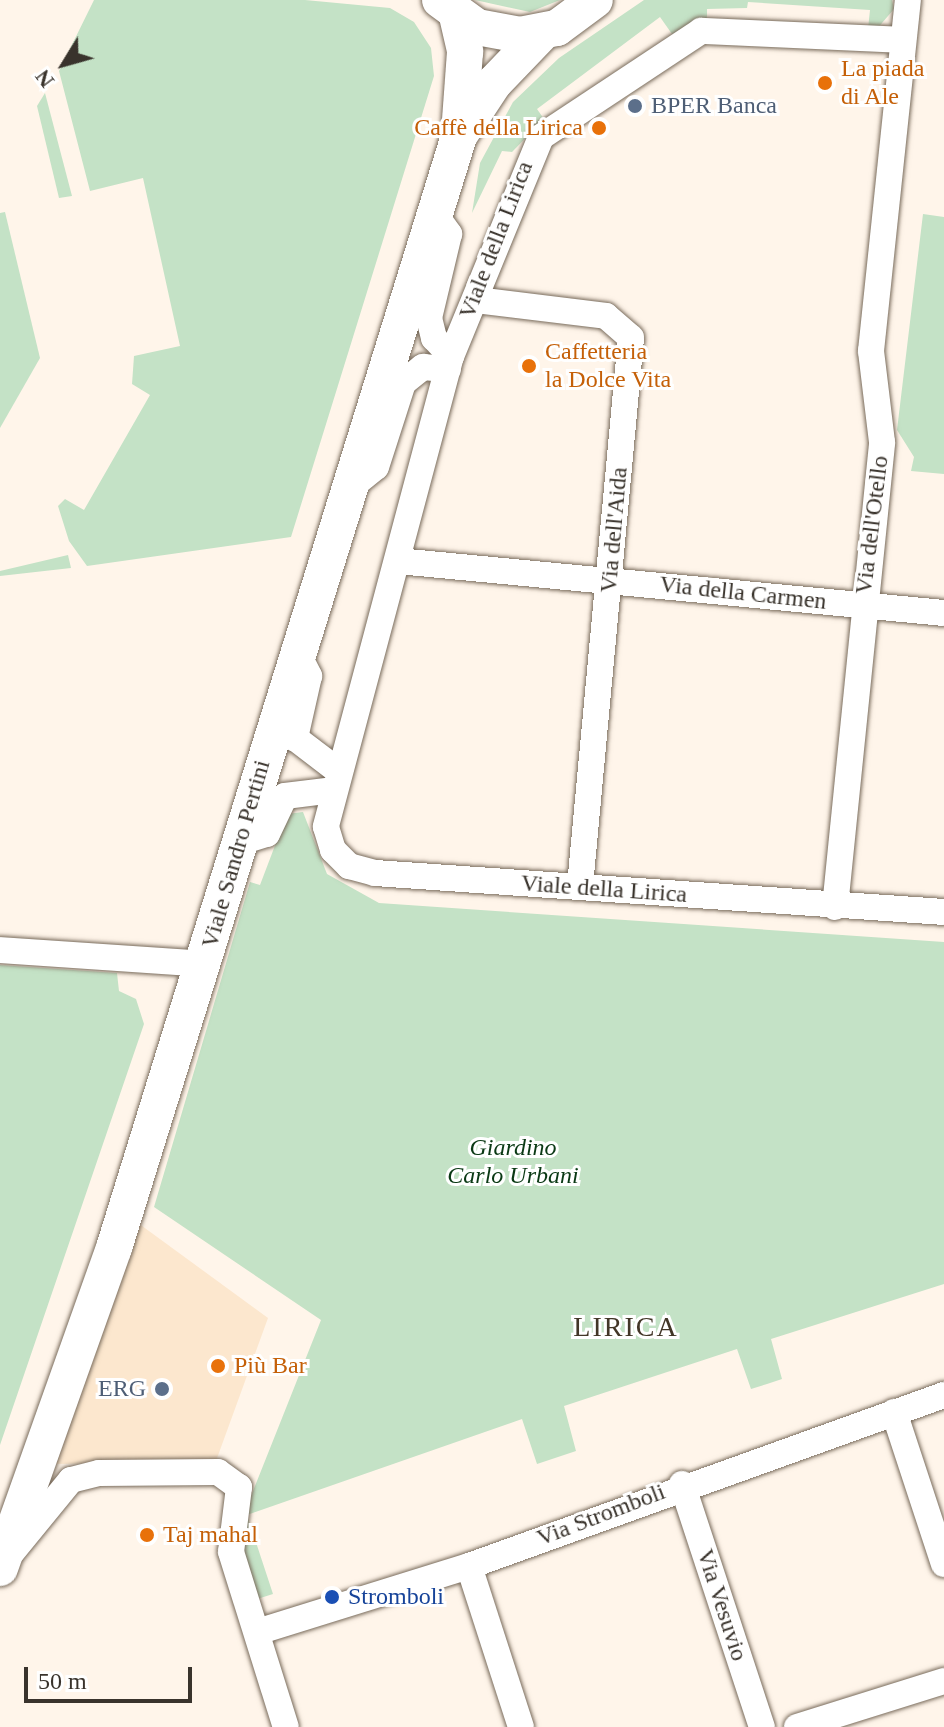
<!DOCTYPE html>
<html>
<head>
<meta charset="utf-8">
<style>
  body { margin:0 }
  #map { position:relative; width:944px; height:1727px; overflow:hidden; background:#fff5ea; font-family:"Times New Roman",serif }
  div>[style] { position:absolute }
  .built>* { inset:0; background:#fce7ce }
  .green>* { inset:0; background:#c4e2c6 }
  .roads { filter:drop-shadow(0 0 2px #796b5b) drop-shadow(0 0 2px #796b5b) }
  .minor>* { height:26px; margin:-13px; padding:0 13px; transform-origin:13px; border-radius:13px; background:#fff }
  .secondary>* { height:36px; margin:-18px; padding:0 18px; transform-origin:18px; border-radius:18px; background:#fff }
  .dots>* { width:22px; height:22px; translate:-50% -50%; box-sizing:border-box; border:4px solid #fff; border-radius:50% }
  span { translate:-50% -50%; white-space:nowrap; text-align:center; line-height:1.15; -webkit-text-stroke:6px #fff; paint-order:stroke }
  .food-label { font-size:24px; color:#c56008 }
  .left { translate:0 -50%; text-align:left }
  .right { translate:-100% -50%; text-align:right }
  .service-label { font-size:24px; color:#4e5e75 }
  .street-label { font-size:24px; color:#39332c }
  .park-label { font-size:24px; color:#0a3914; font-style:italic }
  .transit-label { font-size:24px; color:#164399 }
  .quarter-label { font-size:28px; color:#423627; letter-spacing:2px }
  .north { position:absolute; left:24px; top:24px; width:80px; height:80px; -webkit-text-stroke:6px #fff; paint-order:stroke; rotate:233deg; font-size:22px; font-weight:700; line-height:32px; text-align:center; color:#39332c }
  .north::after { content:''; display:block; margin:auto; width:28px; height:36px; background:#39332c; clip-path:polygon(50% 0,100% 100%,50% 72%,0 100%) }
  .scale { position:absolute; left:24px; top:1667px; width:168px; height:36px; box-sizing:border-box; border:4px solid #39332c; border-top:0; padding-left:10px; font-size:24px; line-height:28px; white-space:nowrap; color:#39332c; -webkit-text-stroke:6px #fff; paint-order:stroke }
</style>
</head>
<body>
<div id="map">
  <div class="built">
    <div style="clip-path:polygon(138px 1223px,268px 1318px,216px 1461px,56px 1464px)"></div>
  </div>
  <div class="green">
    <div style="clip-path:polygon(94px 0,305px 0,390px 8px,414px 22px,431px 48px,434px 76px,291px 537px,87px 566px,69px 541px,58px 506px,65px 499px,84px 510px,150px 395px,132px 384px,134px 356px,180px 346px,143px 178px,90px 191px,59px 71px)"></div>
    <div style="clip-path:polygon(475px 0,560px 0,530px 12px)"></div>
    <div style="clip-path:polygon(644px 0,892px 0,894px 9px,876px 30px,868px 29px,870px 10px,748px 2px,747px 8px,707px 9px,707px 18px,672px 34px,660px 17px,537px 109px,544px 119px,512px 152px,502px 151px,472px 213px,480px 163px,513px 102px,559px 58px)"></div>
    <div style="clip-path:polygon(45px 93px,72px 196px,59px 198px,37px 106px)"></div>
    <div style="clip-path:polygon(5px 212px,40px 358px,0 428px,0 213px)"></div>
    <div style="clip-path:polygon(923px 214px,944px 217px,944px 474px,911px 471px,914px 457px,897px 430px)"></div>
    <div style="clip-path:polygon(68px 555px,71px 568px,0 576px,0 571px)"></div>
    <div style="clip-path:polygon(303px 812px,327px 874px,379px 903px,944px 942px,944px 1284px,771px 1339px,782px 1379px,767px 1384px,751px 1389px,737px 1349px,564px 1406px,576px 1451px,537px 1464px,522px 1419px,247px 1515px,273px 1594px,254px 1600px,239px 1547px,247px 1506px,321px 1320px,154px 1207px,250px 882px,260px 885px,287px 814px)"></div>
    <div style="clip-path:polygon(0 965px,117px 973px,119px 991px,136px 999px,144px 1024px,0 1445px)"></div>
  </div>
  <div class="roads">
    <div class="minor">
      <div style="left:903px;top:40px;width:202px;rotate:-177.4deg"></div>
      <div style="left:701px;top:31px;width:192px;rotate:146.5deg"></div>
      <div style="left:541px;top:137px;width:237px;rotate:112.3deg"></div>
      <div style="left:451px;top:356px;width:487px;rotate:104.9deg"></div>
      <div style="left:326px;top:827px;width:24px;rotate:73deg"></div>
      <div style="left:333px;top:850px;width:23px;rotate:45deg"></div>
      <div style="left:349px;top:866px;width:27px;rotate:15deg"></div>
      <div style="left:375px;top:873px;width:570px;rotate:3.92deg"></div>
      <div style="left:434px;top:213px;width:26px;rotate:54deg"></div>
      <div style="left:449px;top:234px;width:86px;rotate:103.4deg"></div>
      <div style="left:429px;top:318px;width:21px;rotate:76deg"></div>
      <div style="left:434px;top:338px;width:25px;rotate:47deg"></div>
      <div style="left:476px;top:300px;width:131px;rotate:7deg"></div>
      <div style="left:606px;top:316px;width:33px;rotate:41deg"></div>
      <div style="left:631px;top:338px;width:550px;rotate:95.32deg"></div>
      <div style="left:350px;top:488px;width:33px;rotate:-39deg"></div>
      <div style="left:376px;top:467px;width:88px;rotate:-72.2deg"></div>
      <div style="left:403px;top:383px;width:26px;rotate:-39deg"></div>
      <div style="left:423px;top:367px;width:25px;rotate:5deg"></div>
      <div style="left:398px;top:561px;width:548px;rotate:5.44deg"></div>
      <div style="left:302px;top:662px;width:16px;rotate:63deg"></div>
      <div style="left:309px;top:676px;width:64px;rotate:102.7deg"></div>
      <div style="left:295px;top:738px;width:53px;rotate:37.3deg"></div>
      <div style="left:237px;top:843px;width:31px;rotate:-17deg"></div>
      <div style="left:267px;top:834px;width:42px;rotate:-64.7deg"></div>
      <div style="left:285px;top:796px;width:48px;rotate:-7.1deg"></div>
      <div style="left:835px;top:907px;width:467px;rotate:-84.2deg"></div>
      <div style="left:882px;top:442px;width:92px;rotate:-96.9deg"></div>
      <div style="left:871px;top:351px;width:353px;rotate:-84deg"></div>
      <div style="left:0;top:950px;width:205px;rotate:3.9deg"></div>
      <div style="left:894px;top:1412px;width:160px;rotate:71.8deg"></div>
      <div style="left:682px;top:1484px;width:256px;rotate:71.8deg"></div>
      <div style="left:12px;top:1552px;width:93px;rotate:-50.7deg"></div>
      <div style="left:71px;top:1480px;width:29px;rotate:-14deg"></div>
      <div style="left:99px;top:1473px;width:119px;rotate:-0.5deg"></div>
      <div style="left:218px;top:1472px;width:26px;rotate:36deg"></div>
      <div style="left:239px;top:1487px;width:65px;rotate:97deg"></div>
      <div style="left:231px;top:1552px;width:183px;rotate:72.6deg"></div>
      <div style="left:469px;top:1566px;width:169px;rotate:72.1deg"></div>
      <div style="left:257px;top:1632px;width:222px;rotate:-17.3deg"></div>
      <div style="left:469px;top:1566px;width:505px;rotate:-19.8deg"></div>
      <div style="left:797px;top:1727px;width:154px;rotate:-17.4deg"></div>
    </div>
    <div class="secondary">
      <div style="left:440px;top:0;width:46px;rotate:36.1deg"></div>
      <div style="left:477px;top:27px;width:44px;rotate:10.5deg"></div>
      <div style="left:520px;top:35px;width:38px;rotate:-11deg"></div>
      <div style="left:557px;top:28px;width:47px;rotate:-36.4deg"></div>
      <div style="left:457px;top:16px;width:37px;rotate:77deg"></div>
      <div style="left:465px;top:52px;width:81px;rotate:94.2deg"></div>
      <div style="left:0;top:1568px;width:340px;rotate:-70.4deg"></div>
      <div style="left:114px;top:1248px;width:1164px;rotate:-72.76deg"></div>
      <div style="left:459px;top:136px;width:64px;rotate:-56.6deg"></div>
      <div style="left:494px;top:83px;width:71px;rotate:-46.1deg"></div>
    </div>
  </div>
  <div class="dots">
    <div style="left:825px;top:83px;background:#e8710a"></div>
    <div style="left:635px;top:106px;background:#5c6f8a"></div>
    <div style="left:599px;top:128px;background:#e8710a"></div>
    <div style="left:529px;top:366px;background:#e8710a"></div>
    <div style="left:218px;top:1366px;background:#e8710a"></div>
    <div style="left:162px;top:1389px;background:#5c6f8a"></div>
    <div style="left:147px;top:1535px;background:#e8710a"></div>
    <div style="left:332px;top:1597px;background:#1a4fb4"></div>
  </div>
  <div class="food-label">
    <span class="left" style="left:841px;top:83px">La piada<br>di Ale</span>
    <span class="right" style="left:583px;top:128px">Caffè della Lirica</span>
    <span class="left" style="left:545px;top:366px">Caffetteria<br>la Dolce Vita</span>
    <span class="left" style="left:234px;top:1366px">Più Bar</span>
    <span class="left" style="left:163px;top:1535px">Taj mahal</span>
  </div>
  <div class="service-label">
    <span class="left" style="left:651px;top:106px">BPER Banca</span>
    <span class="right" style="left:146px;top:1389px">ERG</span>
  </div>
  <div class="street-label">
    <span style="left:496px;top:240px;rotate:-69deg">Viale della Lirica</span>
    <span style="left:872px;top:525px;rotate:-83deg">Via dell'Otello</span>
    <span style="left:614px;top:530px;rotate:-85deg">Via dell'Aida</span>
    <span style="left:743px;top:593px;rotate:6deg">Via della Carmen</span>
    <span style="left:236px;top:854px;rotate:-74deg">Viale Sandro Pertini</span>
    <span style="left:604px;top:889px;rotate:4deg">Viale della Lirica</span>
    <span style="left:601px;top:1515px;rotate:-21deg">Via Stromboli</span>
    <span style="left:722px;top:1605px;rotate:72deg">Via Vesuvio</span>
  </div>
  <div class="park-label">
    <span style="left:513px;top:1162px">Giardino<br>Carlo Urbani</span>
  </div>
  <div class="transit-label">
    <span class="left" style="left:348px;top:1597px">Stromboli</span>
  </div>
  <div class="quarter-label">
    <span style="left:626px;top:1327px">LIRICA</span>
  </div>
  <div class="north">N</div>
  <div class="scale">50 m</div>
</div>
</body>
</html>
